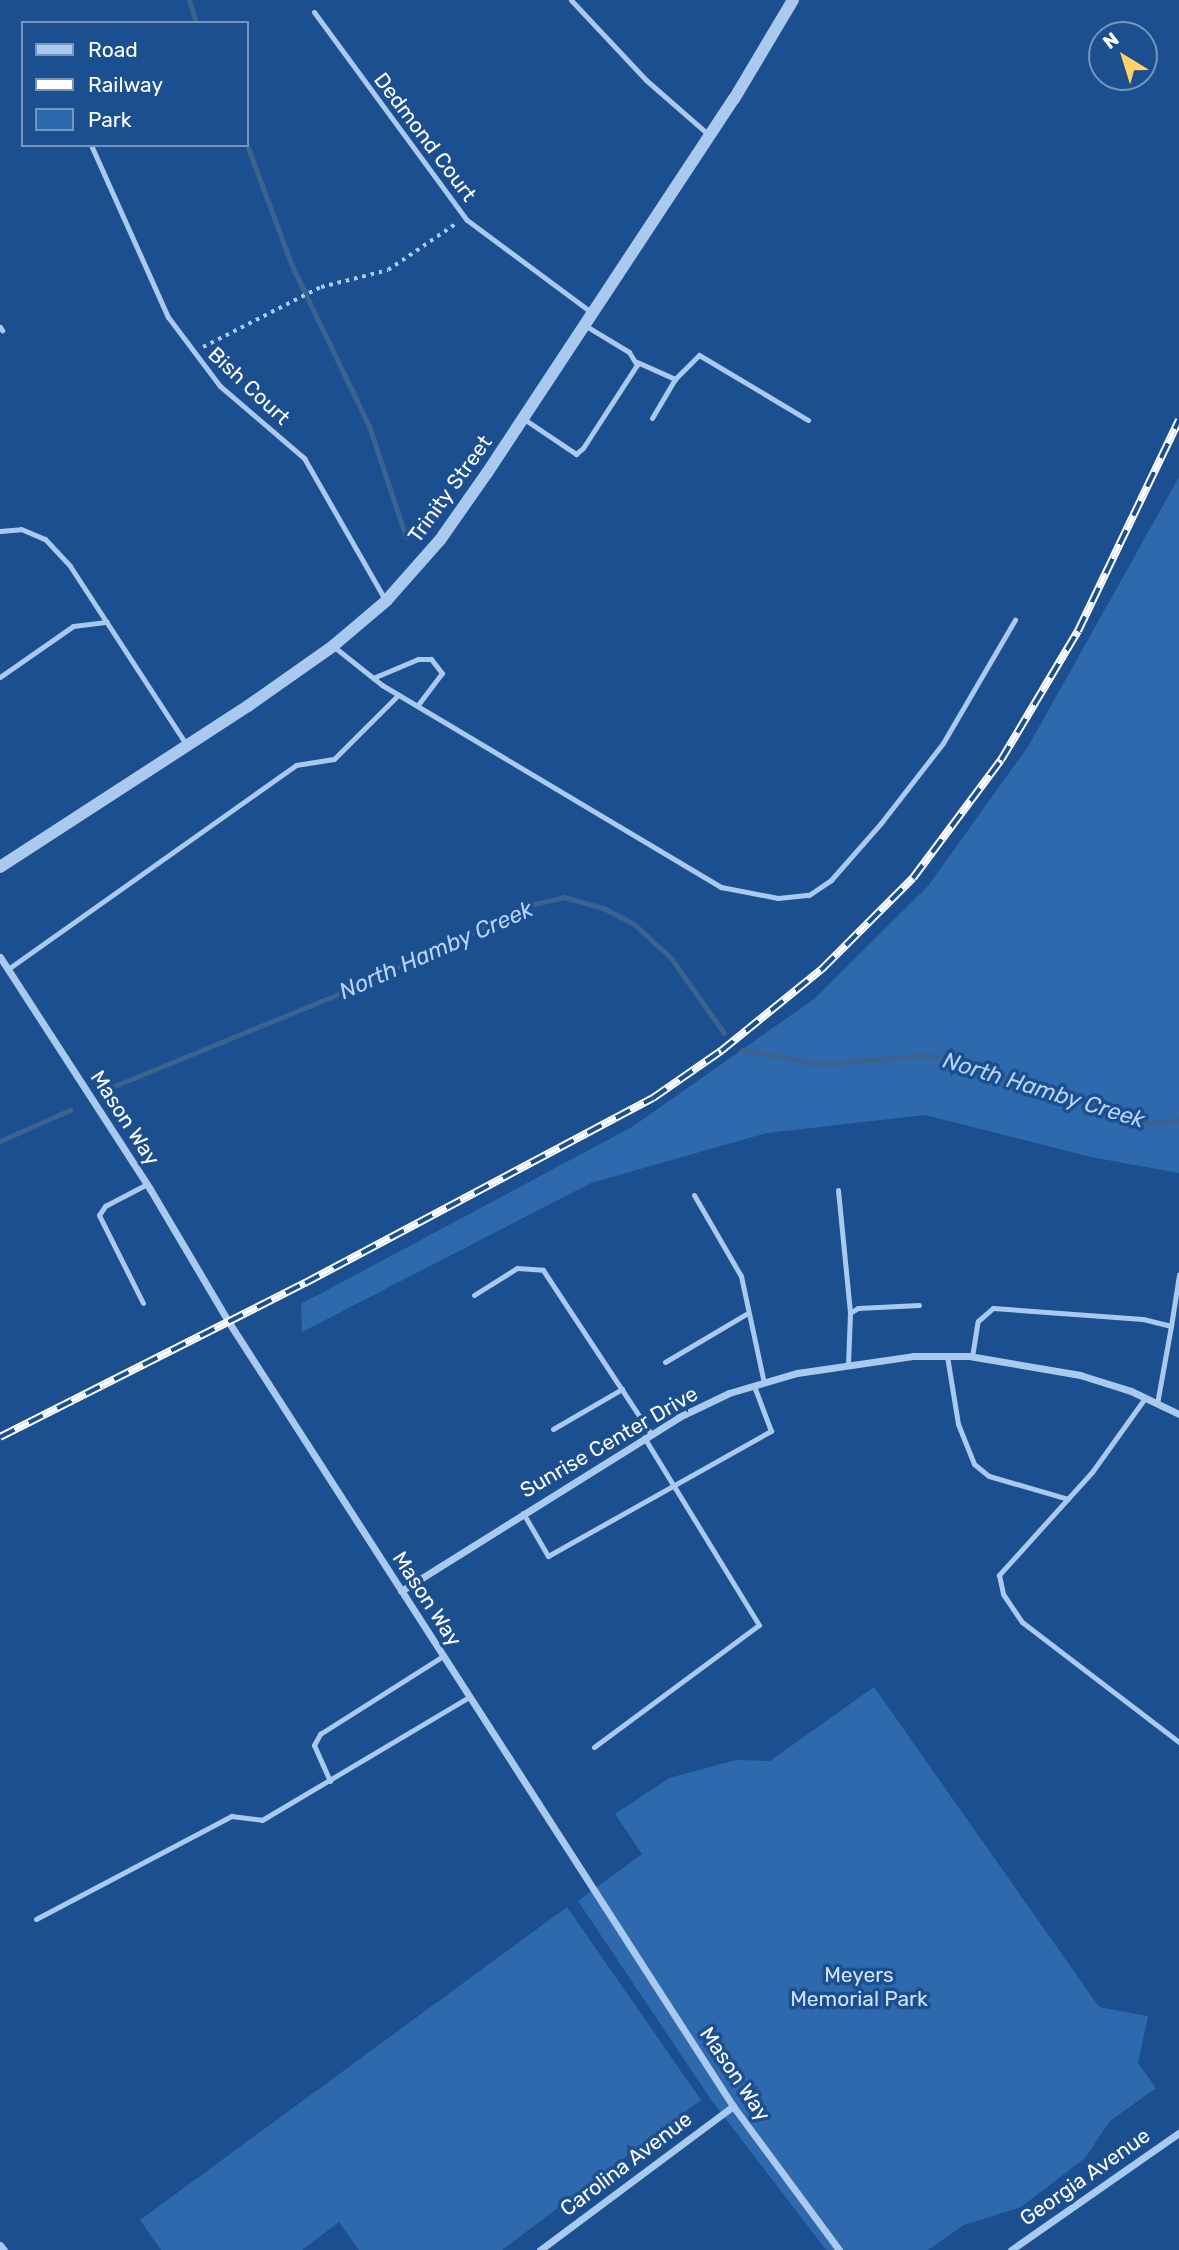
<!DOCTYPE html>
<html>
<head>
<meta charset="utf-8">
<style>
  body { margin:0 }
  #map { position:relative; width:1179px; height:2250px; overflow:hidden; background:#1b4f8f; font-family:Rubik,sans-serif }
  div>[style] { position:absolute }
  .green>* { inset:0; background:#2e69ad }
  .stream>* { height:5px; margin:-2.5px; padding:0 2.5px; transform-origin:2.5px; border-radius:2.5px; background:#3c6290 }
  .path>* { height:3.5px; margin-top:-1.75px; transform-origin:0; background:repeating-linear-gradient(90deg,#a9c9ee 0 3.5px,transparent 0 8.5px) }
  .service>* { height:5px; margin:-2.5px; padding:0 2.5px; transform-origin:2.5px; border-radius:2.5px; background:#a9c9ee }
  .minor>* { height:7px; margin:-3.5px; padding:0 3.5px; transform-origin:3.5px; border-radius:3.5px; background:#a9c9ee }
  .tertiary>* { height:12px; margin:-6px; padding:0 6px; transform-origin:6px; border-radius:6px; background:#a9c9ee }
  .rail>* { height:8px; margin-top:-4px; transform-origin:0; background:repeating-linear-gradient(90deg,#1b4f8f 0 16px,#fff 0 32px); box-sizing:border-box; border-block:2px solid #fff }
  span { translate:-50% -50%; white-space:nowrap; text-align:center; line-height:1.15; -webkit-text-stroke:7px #1b4f8f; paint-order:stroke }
  .street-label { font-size:21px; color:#fff }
  .park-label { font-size:21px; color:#cfe3fa }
  .water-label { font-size:23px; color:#b5d3f5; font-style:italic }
  .legend { position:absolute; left:21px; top:21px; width:228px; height:126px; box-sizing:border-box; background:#1b4f8f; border:2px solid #7695bc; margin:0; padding:9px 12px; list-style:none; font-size:21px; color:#fff }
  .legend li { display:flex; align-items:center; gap:14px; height:35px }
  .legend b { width:35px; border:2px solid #7695bc }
  .north { position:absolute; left:1088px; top:21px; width:70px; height:70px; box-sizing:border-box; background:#1b4f8f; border:2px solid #7695bc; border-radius:50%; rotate:322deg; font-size:19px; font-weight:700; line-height:28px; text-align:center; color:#fff }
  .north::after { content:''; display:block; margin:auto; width:24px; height:32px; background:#ffd166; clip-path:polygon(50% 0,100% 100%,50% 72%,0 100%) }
</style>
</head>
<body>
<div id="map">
  <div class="green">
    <div style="clip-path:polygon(1179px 477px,1179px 1173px,1091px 1157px,925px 1115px,767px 1133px,591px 1183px,302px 1332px,301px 1304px,632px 1127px,814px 999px,928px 886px,1029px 745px)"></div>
    <div style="clip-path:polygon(874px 1687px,1099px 2007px,1148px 2016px,1138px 2063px,1156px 2088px,1110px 2121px,1085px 2158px,1021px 2207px,964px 2225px,928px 2250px,826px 2250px,712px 2101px,578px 1901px,642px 1854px,615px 1814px,669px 1778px,736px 1760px,770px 1761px)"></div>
    <div style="clip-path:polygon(567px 1907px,701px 2100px,502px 2250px,359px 2250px,339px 2222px,302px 2250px,161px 2250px,140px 2220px)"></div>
  </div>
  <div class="stream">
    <div style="left:189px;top:0;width:24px;rotate:73deg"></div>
    <div style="left:247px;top:145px;width:129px;rotate:69.6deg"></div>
    <div style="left:292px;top:266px;width:178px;rotate:64.3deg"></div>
    <div style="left:369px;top:426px;width:117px;rotate:71.6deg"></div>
    <div style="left:742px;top:1050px;width:79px;rotate:10.2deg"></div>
    <div style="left:820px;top:1064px;width:108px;rotate:-4.8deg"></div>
    <div style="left:928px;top:1055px;width:233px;rotate:17deg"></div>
    <div style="left:1151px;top:1123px;width:28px;rotate:-6deg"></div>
    <div style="left:107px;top:1089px;width:274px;rotate:-22.3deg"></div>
    <div style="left:361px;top:985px;width:187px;rotate:-25.3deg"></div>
    <div style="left:530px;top:905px;width:35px;rotate:-13deg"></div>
    <div style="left:564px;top:897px;width:41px;rotate:15.8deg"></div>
    <div style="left:603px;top:908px;width:35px;rotate:27deg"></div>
    <div style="left:634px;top:924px;width:50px;rotate:42.6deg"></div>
    <div style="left:671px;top:958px;width:92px;rotate:54.8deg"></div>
    <div style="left:0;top:1141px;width:77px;rotate:-23.9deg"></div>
  </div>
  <div class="path">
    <div style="left:203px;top:347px;width:132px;rotate:-27deg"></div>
    <div style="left:321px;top:287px;width:69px;rotate:-14.2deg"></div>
    <div style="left:388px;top:270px;width:83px;rotate:-34.3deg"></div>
  </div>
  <div class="service">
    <div style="left:571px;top:0;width:110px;rotate:46.8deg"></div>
    <div style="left:646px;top:80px;width:85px;rotate:41.2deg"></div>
    <div style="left:314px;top:12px;width:258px;rotate:53.7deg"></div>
    <div style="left:467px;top:220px;width:154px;rotate:36.6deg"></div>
    <div style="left:91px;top:145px;width:188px;rotate:65.9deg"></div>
    <div style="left:168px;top:317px;width:86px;rotate:53deg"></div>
    <div style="left:220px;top:386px;width:111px;rotate:40.6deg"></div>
    <div style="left:304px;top:458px;width:165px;rotate:60.2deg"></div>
    <div style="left:0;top:327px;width:4px;rotate:56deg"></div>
    <div style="left:637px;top:362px;width:42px;rotate:24.1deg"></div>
    <div style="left:652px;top:418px;width:45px;rotate:-59.5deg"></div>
    <div style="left:675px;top:379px;width:34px;rotate:-45deg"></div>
    <div style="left:699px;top:355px;width:127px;rotate:30.8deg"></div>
    <div style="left:524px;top:419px;width:63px;rotate:33.9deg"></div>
    <div style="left:576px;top:454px;width:9px;rotate:-41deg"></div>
    <div style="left:583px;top:448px;width:99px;rotate:-57deg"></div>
    <div style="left:637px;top:365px;width:15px;rotate:-122deg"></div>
    <div style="left:629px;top:352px;width:50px;rotate:-148.8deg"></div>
    <div style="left:0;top:531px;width:21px;rotate:-5deg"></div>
    <div style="left:21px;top:529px;width:26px;rotate:23deg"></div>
    <div style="left:45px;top:539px;width:37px;rotate:47deg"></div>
    <div style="left:70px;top:566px;width:212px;rotate:56.9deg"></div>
    <div style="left:333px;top:646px;width:63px;rotate:38.5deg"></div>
    <div style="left:382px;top:685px;width:395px;rotate:30.8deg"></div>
    <div style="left:721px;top:887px;width:58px;rotate:10.9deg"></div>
    <div style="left:778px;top:898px;width:31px;rotate:-6deg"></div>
    <div style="left:809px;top:895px;width:27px;rotate:-34deg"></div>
    <div style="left:831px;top:880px;width:76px;rotate:-48.7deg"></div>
    <div style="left:881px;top:823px;width:101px;rotate:-52.2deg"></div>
    <div style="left:943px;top:743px;width:143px;rotate:-59.7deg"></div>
    <div style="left:0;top:677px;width:89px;rotate:-34.9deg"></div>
    <div style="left:73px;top:626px;width:34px;rotate:-7deg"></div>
    <div style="left:373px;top:678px;width:49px;rotate:-22.9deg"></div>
    <div style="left:418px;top:659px;width:13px"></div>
    <div style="left:431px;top:659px;width:18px;rotate:52deg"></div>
    <div style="left:442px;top:673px;width:41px;rotate:127.1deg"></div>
    <div style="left:8px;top:969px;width:353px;rotate:-35.3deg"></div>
    <div style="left:296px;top:765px;width:38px;rotate:-9deg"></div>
    <div style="left:334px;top:759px;width:91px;rotate:-45deg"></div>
    <div style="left:838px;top:1190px;width:124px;rotate:84.4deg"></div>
    <div style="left:694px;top:1195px;width:94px;rotate:59.9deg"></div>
    <div style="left:741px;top:1276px;width:109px;rotate:77.9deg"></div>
    <div style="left:474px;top:1295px;width:51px;rotate:-32.1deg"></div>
    <div style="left:517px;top:1268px;width:26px;rotate:4deg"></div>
    <div style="left:543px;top:1270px;width:196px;rotate:56.6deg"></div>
    <div style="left:143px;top:1303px;width:98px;rotate:-116.6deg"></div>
    <div style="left:99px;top:1215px;width:11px;rotate:-56deg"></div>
    <div style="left:105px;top:1206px;width:47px;rotate:-27.6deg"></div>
    <div style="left:1171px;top:1326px;width:52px;rotate:-81.1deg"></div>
    <div style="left:947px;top:1356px;width:69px;rotate:80.8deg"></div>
    <div style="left:958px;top:1424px;width:43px;rotate:68.2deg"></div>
    <div style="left:974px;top:1464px;width:19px;rotate:39deg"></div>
    <div style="left:989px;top:1476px;width:82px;rotate:16.2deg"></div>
    <div style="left:972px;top:1357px;width:36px;rotate:-81deg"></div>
    <div style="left:978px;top:1321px;width:20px;rotate:-41deg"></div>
    <div style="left:993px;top:1308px;width:150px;rotate:4.2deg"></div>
    <div style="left:1143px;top:1319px;width:29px;rotate:14deg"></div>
    <div style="left:1171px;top:1326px;width:79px;rotate:100.2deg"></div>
    <div style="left:665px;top:1362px;width:96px;rotate:-30.6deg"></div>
    <div style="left:848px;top:1365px;width:52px;rotate:-87.8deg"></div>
    <div style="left:850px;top:1313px;width:9px;rotate:-32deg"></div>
    <div style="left:858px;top:1308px;width:61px;rotate:-2.8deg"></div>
    <div style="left:1145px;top:1398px;width:91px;rotate:125.6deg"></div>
    <div style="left:1092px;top:1472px;width:139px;rotate:132.1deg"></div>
    <div style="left:999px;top:1575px;width:19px;rotate:78deg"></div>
    <div style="left:1003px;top:1594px;width:34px;rotate:56deg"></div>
    <div style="left:1022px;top:1622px;width:198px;rotate:37.4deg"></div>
    <div style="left:553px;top:1429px;width:80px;rotate:-30.1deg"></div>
    <div style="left:523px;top:1513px;width:50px;rotate:59.8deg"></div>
    <div style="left:548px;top:1556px;width:256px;rotate:-29.3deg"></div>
    <div style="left:771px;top:1431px;width:48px;rotate:-110.7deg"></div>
    <div style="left:594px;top:1747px;width:205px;rotate:-36.5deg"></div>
    <div style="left:759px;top:1625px;width:220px;rotate:-121.5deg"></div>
    <div style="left:330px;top:1781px;width:39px;rotate:-114deg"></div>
    <div style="left:314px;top:1745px;width:13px;rotate:-61deg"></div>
    <div style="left:320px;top:1734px;width:146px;rotate:-32.4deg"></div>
    <div style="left:36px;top:1919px;width:221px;rotate:-27.8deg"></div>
    <div style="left:231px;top:1816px;width:31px;rotate:7deg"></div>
    <div style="left:262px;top:1820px;width:241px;rotate:-30.7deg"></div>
  </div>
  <div class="minor">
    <div style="left:0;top:957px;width:276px;rotate:57.1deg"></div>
    <div style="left:150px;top:1189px;width:153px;rotate:59.4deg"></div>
    <div style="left:228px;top:1321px;width:933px;rotate:57.25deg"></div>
    <div style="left:733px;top:2106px;width:179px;rotate:53.6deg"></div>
    <div style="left:401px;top:1591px;width:328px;rotate:-32deg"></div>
    <div style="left:679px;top:1417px;width:55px;rotate:-25.6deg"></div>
    <div style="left:729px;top:1393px;width:71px;rotate:-16.4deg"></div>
    <div style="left:797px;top:1373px;width:117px;rotate:-8.3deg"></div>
    <div style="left:913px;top:1356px;width:56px"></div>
    <div style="left:969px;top:1356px;width:113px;rotate:9.7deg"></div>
    <div style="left:1080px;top:1375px;width:53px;rotate:17.4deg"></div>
    <div style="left:1131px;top:1391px;width:53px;rotate:25.6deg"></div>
    <div style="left:0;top:2245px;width:6px;rotate:51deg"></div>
    <div style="left:540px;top:2250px;width:241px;rotate:-36.7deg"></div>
    <div style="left:1011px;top:2250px;width:205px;rotate:-34.9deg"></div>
  </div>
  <div class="tertiary">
    <div style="left:0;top:867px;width:296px;rotate:-33deg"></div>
    <div style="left:248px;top:706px;width:104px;rotate:-35.2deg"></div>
    <div style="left:333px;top:646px;width:70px;rotate:-40.3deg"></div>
    <div style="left:386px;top:601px;width:81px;rotate:-48.5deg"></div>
    <div style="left:440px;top:540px;width:82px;rotate:-55deg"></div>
    <div style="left:487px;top:473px;width:448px;rotate:-56.6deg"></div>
    <div style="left:734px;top:99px;width:115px;rotate:-59.2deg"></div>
  </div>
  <div class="rail">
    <div style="left:0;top:1437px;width:342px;rotate:-26.8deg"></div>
    <div style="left:305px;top:1283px;width:394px;rotate:-28deg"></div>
    <div style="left:653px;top:1098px;width:83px;rotate:-34.7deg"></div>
    <div style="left:721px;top:1051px;width:132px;rotate:-39.1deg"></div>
    <div style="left:823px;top:968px;width:127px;rotate:-45deg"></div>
    <div style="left:913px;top:878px;width:147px;rotate:-53.3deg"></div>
    <div style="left:1001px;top:760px;width:150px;rotate:-59.2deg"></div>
    <div style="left:1078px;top:631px;width:234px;rotate:-64.4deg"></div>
  </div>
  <div class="street-label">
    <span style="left:425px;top:137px;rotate:53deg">Dedmond Court</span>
    <span style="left:249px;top:386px;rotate:43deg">Bish Court</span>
    <span style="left:450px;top:489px;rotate:-54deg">Trinity Street</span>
    <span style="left:125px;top:1118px;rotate:57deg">Mason Way</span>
    <span style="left:609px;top:1442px;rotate:-30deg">Sunrise Center Drive</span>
    <span style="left:427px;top:1599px;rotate:57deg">Mason Way</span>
    <span style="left:735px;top:2074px;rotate:56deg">Mason Way</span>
    <span style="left:626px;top:2164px;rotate:-37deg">Carolina Avenue</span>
    <span style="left:1085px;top:2177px;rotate:-35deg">Georgia Avenue</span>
  </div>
  <div class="park-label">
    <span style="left:859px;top:1987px">Meyers<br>Memorial Park</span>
  </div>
  <div class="water-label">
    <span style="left:436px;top:950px;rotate:-24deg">North Hamby Creek</span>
    <span style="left:1044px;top:1090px;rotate:17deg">North Hamby Creek</span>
  </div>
  <ul class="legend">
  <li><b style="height:9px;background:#a9c9ee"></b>Road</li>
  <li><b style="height:9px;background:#fff"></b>Railway</li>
  <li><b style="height:19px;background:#2e69ad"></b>Park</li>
  </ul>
  <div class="north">N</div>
</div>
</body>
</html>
